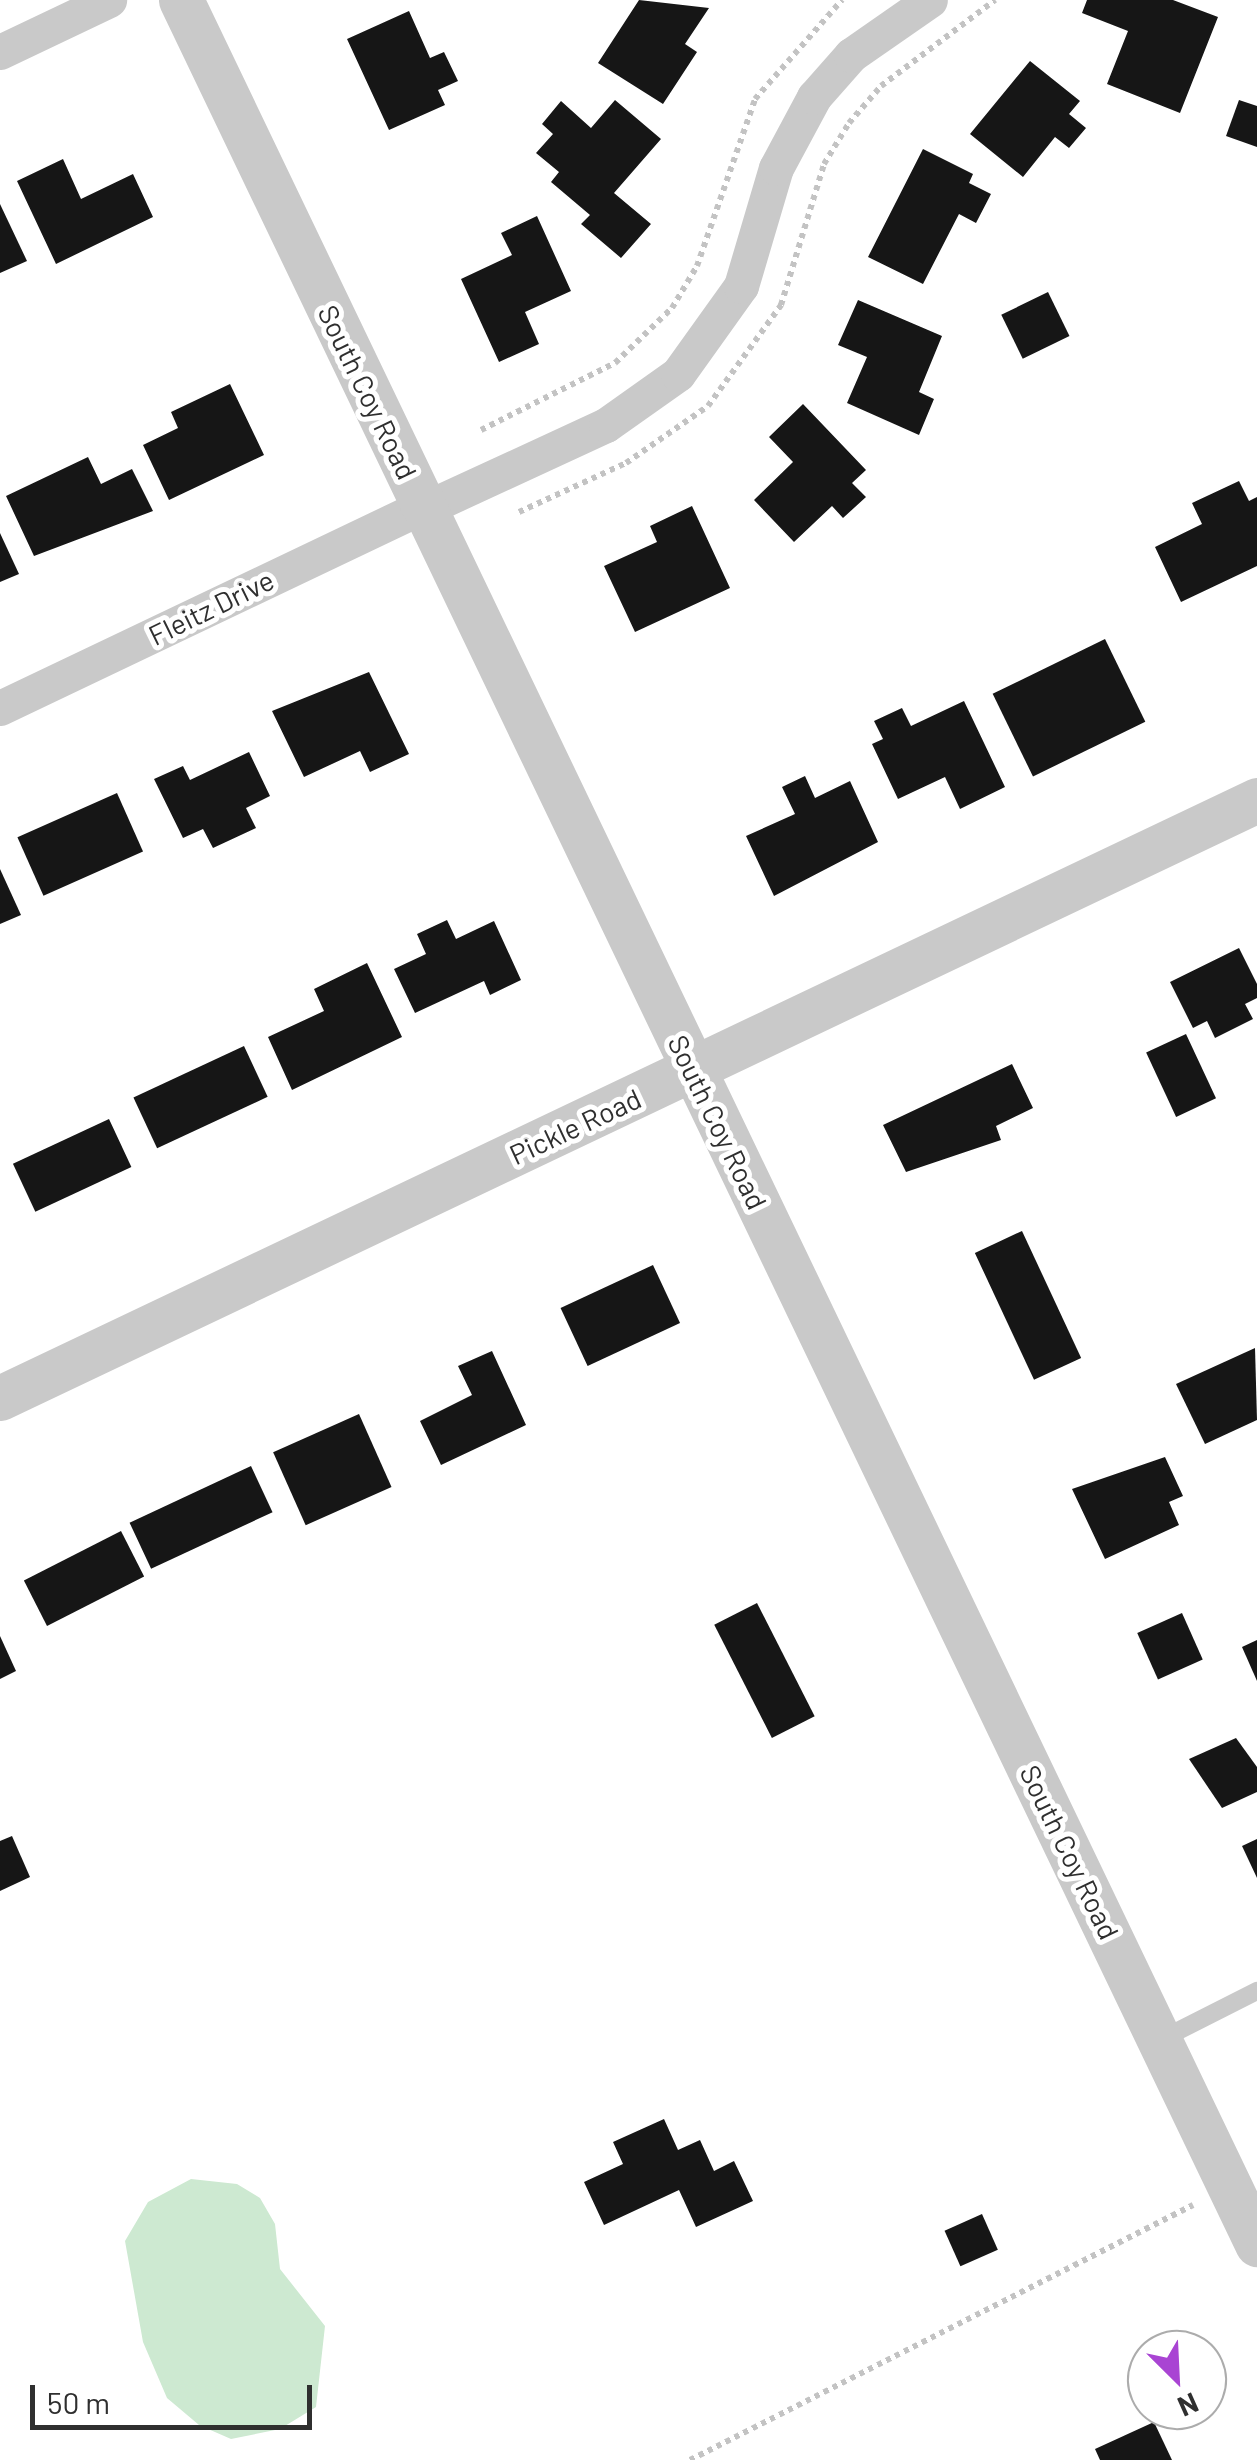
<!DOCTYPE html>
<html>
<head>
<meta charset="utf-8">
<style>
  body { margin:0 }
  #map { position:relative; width:1257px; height:2460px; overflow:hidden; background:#fff; font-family:Barlow,sans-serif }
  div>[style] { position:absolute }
  .water>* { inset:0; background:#cde9d1 }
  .building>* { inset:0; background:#161616; transform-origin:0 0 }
  .path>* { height:6px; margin-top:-3px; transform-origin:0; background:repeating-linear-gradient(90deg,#c3c3c3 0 5px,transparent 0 10px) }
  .service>* { height:18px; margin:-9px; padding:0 9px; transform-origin:9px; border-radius:9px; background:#c9c9c9 }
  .minor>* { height:35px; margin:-17.5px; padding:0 17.5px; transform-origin:17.5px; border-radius:17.5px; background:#c9c9c9 }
  .tertiary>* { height:45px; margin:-22.5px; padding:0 22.5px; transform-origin:22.5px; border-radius:22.5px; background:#c9c9c9 }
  span { translate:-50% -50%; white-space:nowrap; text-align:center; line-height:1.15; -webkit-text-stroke:10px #fff; paint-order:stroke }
  .street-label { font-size:28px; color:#2f2f2f }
  .north { position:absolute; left:1127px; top:2330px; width:100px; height:100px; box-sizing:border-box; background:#fff; border:2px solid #acacac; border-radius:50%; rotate:156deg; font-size:28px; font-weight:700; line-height:40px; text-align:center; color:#2f2f2f }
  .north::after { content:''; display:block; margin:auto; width:35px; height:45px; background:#a944d3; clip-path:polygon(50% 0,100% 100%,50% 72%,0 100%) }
  .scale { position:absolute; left:30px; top:2385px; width:282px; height:45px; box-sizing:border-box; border:5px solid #2f2f2f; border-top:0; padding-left:12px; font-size:30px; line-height:35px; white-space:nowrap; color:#2f2f2f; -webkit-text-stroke:8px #fff; paint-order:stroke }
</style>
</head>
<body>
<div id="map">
  <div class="water">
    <div style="clip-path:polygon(191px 2179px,237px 2184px,260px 2198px,275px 2224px,280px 2269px,325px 2326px,316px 2407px,280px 2429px,231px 2439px,199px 2425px,167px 2398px,143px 2342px,125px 2241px,148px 2202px)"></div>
  </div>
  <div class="building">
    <div style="clip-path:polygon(639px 0,709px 8px,685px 44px,697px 52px,663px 104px,598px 63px)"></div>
    <div style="clip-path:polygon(1087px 0,1173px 0,1218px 17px,1180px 113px,1107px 84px,1128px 31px,1082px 13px)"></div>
    <div style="clip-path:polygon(409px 11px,430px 58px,444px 52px,458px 81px,438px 90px,445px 105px,389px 130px,347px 39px)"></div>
    <div style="clip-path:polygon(1030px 61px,1080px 101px,1069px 114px,1086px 128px,1069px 148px,1055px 137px,1023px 177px,970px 134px)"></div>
    <div style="clip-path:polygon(615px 100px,661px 139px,614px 193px,651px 224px,621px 258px,581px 224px,590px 215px,551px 182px,559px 172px,536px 153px,553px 134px,542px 124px,561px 101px,591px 128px)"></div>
    <div style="clip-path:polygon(1239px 100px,1257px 106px,1257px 147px,1226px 136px)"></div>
    <div style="clip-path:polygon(923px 149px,973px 174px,969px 183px,991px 194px,976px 223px,959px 214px,923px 284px,868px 257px)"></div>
    <div style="clip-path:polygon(63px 159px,81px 199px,133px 174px,153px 217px,56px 264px,17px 181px)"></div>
    <div style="clip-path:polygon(0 204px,27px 261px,0 273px)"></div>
    <div style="clip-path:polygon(537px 216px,571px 291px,525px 312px,539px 344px,499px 362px,461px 279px,512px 255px,501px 233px)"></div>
    <div style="left:1048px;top:292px;width:49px;height:52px;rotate:64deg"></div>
    <div style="clip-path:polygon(858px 300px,942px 336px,919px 392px,934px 399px,919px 435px,847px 403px,867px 357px,838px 345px)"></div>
    <div style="clip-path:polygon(230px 384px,264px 455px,169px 500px,143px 445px,178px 428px,171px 412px)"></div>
    <div style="clip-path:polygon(803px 404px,866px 470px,852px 483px,866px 497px,843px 518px,832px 506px,794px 542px,754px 500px,793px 462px,769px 437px)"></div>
    <div style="clip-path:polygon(88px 457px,101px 484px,132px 469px,153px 511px,34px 556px,6px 496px)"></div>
    <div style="clip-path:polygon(1239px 481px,1249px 501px,1257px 497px,1257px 566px,1181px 602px,1155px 547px,1202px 524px,1192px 503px)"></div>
    <div style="clip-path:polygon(692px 506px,730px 588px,635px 632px,604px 566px,657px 542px,650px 526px)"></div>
    <div style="clip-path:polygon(0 533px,19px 574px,0 582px)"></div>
    <div style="left:1105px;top:639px;width:92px;height:125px;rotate:64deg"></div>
    <div style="clip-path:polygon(369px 672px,409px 754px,370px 772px,360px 751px,304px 777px,272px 711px)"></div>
    <div style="clip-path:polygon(964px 701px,1005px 787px,960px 809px,945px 777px,898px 799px,872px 744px,883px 739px,874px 721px,902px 708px,911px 726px)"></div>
    <div style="clip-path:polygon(249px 752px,270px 796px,246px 808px,256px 828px,213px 848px,203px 829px,183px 838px,154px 779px,183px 766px,190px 780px)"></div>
    <div style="clip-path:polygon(805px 776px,815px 798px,850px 781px,878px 842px,774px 896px,746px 836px,795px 814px,782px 787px)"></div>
    <div style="left:117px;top:793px;width:64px;height:109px;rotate:66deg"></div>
    <div style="clip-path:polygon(0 869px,21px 915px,0 924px)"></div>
    <div style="clip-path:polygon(447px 920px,456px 939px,494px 921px,521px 980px,490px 995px,484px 981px,415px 1013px,394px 969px,426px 954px,417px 934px)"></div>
    <div style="clip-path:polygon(1239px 948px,1257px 984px,1257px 998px,1245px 1004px,1253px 1019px,1215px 1038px,1207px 1021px,1193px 1028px,1170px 982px)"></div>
    <div style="clip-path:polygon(367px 963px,402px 1037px,292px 1090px,268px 1037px,324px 1011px,314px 989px)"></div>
    <div style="left:1186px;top:1034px;width:71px;height:44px;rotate:65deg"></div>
    <div style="left:244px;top:1046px;width:56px;height:122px;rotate:65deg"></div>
    <div style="clip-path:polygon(1012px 1064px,1033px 1108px,996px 1126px,1001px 1140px,906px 1172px,883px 1125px)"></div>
    <div style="left:109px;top:1119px;width:53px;height:106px;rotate:65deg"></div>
    <div style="left:1022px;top:1231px;width:140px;height:52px;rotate:65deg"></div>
    <div style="left:653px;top:1265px;width:64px;height:102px;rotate:65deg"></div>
    <div style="clip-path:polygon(1255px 1348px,1257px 1420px,1205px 1444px,1176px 1384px)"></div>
    <div style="clip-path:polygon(492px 1351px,526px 1425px,441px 1465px,420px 1421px,472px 1395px,458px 1366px)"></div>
    <div style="left:359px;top:1414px;width:80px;height:94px;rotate:66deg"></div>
    <div style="clip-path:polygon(1165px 1457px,1183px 1496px,1169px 1502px,1179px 1525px,1105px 1559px,1072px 1489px)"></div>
    <div style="left:251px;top:1466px;width:51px;height:134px;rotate:65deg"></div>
    <div style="left:121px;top:1531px;width:51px;height:109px;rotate:63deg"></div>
    <div style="left:757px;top:1603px;width:127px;height:48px;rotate:63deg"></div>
    <div style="left:1182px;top:1613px;width:51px;height:49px;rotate:66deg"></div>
    <div style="clip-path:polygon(0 1636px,16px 1671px,0 1679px)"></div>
    <div style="clip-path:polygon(1257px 1640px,1257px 1681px,1242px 1647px)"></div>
    <div style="clip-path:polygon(1236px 1738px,1257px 1767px,1257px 1792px,1222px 1808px,1189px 1759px)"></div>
    <div style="clip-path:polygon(12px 1836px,30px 1877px,0 1891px,0 1841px)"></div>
    <div style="clip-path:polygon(1257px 1839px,1257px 1878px,1242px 1846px)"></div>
    <div style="clip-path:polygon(664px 2119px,678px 2150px,700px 2140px,714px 2171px,734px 2161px,753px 2201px,696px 2227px,679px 2190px,604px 2225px,584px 2182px,623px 2164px,613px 2142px)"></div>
    <div style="left:982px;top:2214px;width:39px;height:41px;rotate:66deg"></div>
    <div style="clip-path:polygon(1154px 2422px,1172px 2460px,1100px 2460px,1095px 2449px)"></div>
  </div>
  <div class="path">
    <div style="left:481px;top:430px;width:150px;rotate:-26.6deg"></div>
    <div style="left:615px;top:363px;width:79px;rotate:-44deg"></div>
    <div style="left:672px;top:308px;width:49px;rotate:-59.2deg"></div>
    <div style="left:697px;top:266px;width:177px;rotate:-70.8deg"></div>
    <div style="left:755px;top:99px;width:132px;rotate:-48.7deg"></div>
    <div style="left:519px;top:512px;width:118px;rotate:-24.6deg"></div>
    <div style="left:626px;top:463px;width:100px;rotate:-34.8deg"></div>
    <div style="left:708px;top:406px;width:125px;rotate:-54.1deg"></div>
    <div style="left:781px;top:305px;width:147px;rotate:-73deg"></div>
    <div style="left:824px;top:164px;width:48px;rotate:-58.6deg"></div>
    <div style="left:849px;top:123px;width:49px;rotate:-49.1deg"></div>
    <div style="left:881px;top:86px;width:143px;rotate:-37deg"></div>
    <div style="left:690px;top:2460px;width:564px;rotate:-26.88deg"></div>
  </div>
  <div class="service">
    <div style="left:1160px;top:2040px;width:109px;rotate:-26.8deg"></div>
  </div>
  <div class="minor">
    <div style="left:0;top:52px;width:121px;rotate:-25.5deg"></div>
    <div style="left:424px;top:509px;width:200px;rotate:-24.8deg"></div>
    <div style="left:606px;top:425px;width:88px;rotate:-35.3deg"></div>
    <div style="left:678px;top:374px;width:108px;rotate:-54.4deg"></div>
    <div style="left:741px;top:286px;width:123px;rotate:-73.5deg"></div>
    <div style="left:776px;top:168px;width:81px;rotate:-61.8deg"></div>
    <div style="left:814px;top:97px;width:56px;rotate:-48.6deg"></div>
    <div style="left:851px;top:55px;width:96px;rotate:-34.8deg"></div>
    <div style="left:0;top:708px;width:469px;rotate:-25.5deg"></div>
  </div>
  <div class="tertiary">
    <div style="left:181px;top:0;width:2489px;rotate:64.38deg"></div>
    <div style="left:0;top:1398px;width:1392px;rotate:-25.44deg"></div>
  </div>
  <div class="street-label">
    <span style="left:368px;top:392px;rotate:64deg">South Coy Road</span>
    <span style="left:211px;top:607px;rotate:-26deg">Fleitz Drive</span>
    <span style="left:718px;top:1122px;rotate:64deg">South Coy Road</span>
    <span style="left:575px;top:1126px;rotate:-25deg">Pickle Road</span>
    <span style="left:1070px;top:1852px;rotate:64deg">South Coy Road</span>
  </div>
  <div class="north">N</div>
  <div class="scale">50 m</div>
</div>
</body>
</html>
